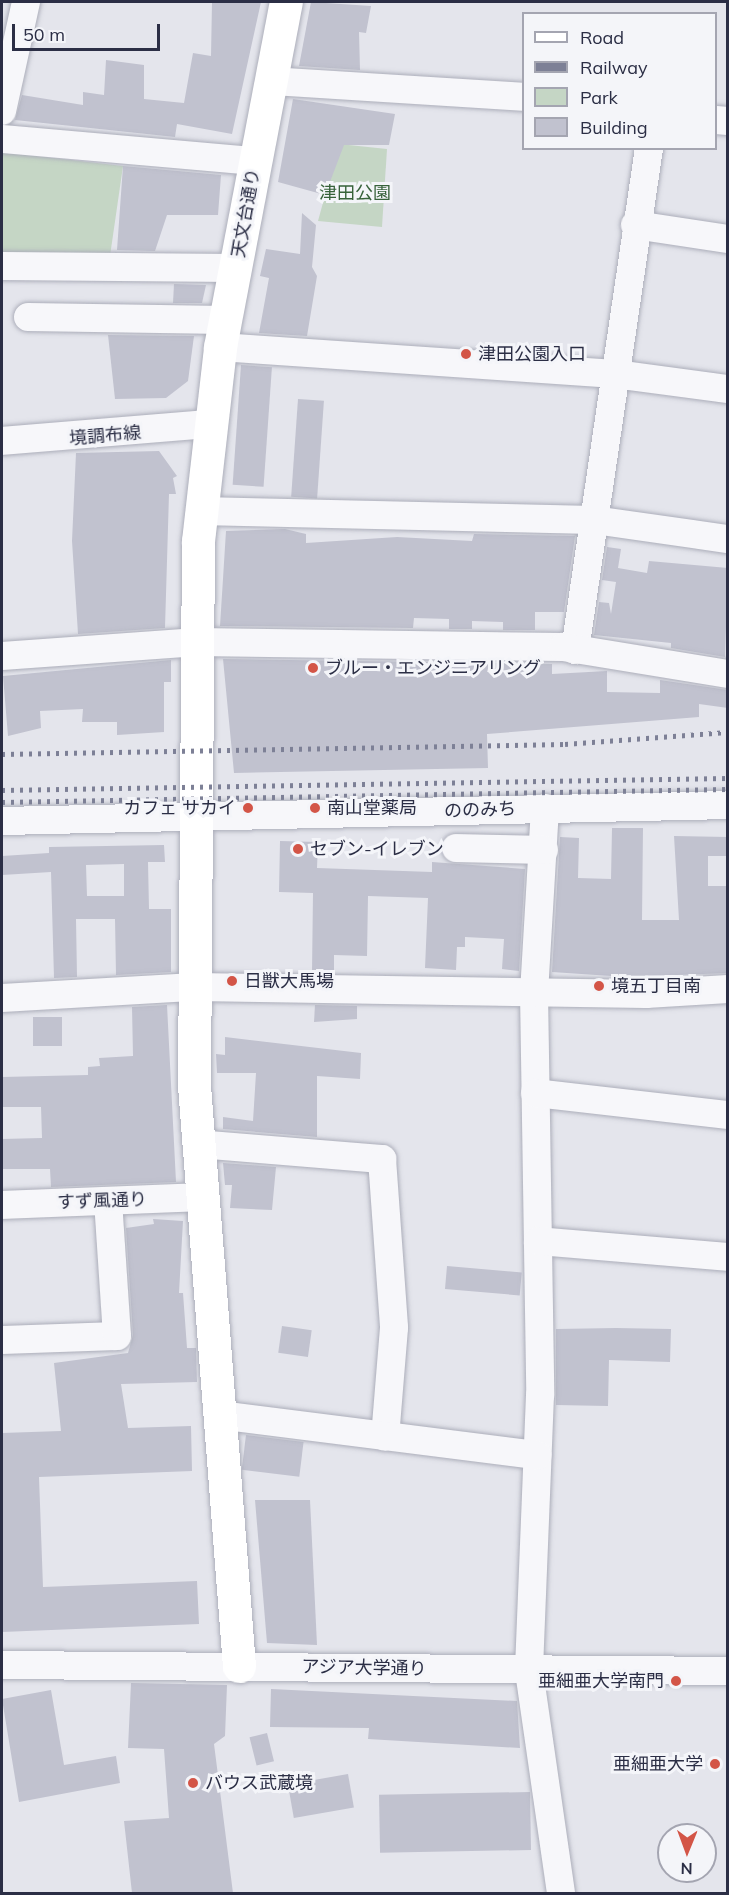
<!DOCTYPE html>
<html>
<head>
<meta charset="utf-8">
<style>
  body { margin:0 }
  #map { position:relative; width:729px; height:1895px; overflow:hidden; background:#e4e5ec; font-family:Mulish,"Noto Sans JP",sans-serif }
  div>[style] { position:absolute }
  .green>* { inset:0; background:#c5d6c5 }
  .building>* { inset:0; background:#c1c2cf; transform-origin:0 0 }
  .roads { filter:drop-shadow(0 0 2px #acaeba) drop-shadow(0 0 2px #acaeba) }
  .minor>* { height:28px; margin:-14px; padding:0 14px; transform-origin:14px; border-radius:14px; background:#f7f7fa }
  .major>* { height:33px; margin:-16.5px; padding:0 16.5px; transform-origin:16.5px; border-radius:16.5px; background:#fff }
  .rail>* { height:4.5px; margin-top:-2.25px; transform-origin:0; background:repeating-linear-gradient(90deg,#7d8096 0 3px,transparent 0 9px) }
  .dots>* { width:16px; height:16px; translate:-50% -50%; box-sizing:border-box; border:3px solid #f4f5f9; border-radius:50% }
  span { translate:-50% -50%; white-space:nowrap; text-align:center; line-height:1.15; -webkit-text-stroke:6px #f4f5f9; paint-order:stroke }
  .park-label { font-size:18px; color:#37623a }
  .street-label { font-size:18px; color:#2b2e45 }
  .poi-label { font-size:18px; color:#2b2e45 }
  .left { translate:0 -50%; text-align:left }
  .right { translate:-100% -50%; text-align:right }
  .frame { position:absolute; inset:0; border:3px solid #2b2e45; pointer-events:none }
  .legend { position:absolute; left:522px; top:12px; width:195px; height:138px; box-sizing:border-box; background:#f4f5f9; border:2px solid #a4a5b1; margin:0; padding:8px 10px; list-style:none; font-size:18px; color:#2b2e45 }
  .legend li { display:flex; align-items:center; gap:12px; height:30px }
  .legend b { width:30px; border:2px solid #a4a5b1 }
  .north { position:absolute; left:657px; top:1823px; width:60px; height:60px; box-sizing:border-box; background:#f4f5f9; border:2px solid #a4a5b1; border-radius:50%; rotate:181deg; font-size:16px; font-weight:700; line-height:24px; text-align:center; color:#2b2e45 }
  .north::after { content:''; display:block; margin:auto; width:21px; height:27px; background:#d35547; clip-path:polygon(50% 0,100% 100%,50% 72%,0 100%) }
  .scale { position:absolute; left:12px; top:24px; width:148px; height:27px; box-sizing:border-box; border:3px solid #2b2e45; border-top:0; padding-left:8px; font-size:18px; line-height:21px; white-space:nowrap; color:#2b2e45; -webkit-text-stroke:4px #f4f5f9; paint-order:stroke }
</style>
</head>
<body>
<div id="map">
  <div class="green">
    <div style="clip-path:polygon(339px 144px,387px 149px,382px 227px,318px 221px)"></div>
    <div style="clip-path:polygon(2px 152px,123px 166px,109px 263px,2px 260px)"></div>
  </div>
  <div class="building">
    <div style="clip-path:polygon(212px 2px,261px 2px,232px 134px,177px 124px,175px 137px,15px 120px,22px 95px,83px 105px,83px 92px,104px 95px,106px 60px,144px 65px,144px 99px,184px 103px,193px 53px,211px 56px)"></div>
    <div style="clip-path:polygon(311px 2px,371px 6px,366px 33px,359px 32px,360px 70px,299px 66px)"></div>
    <div style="clip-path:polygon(293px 99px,395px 114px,389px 145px,344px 145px,325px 195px,278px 182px)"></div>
    <div style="clip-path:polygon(123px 166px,221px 175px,218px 215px,167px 215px,155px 251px,117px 250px)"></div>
    <div style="clip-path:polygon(302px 213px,316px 225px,312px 267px,317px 276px,307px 336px,259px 333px,269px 278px,260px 276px,266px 249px,300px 254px)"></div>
    <div style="clip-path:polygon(174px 284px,206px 285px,202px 303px,173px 303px)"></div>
    <div style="clip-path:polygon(108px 335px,194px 336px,188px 381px,166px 398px,115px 399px)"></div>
    <div style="left:241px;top:365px;width:31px;height:120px;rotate:4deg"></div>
    <div style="left:298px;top:399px;width:26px;height:98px;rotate:4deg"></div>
    <div style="clip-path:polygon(159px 451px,177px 476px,173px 478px,176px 494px,169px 494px,165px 628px,78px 634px,72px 541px,76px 453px)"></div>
    <div style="clip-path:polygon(285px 529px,306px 534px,306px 543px,397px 537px,472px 541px,474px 534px,575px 536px,564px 612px,535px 612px,535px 630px,503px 630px,503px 622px,472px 621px,472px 629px,449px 629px,449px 619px,414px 618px,413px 628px,220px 626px,226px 531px)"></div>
    <div style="clip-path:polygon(607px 547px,621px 549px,618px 568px,647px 573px,649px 561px,728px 568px,725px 657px,671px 648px,671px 643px,594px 635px,599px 602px,609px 603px,611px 614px,616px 582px,602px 580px)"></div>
    <div style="clip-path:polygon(223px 659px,552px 664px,552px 674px,607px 671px,607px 692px,660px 693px,660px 680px,728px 690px,728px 708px,699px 704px,699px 717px,487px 734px,488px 768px,234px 773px)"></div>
    <div style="clip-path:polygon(171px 660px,171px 682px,164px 682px,164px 732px,117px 735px,117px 722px,82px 722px,83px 709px,40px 711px,41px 728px,8px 736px,3px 676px)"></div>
    <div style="clip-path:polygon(612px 828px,643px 828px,642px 920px,679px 920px,674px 836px,728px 837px,728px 856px,708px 856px,708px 886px,728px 886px,728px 973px,626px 977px,552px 972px,560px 837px,579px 838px,578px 878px,611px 879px)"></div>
    <div style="clip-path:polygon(280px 841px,318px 842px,317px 868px,432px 872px,432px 862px,525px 869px,519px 971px,502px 969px,504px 939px,465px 937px,465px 947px,457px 947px,456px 970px,425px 968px,428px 898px,368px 896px,367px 956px,334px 955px,334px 973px,312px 972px,313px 893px,279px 892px)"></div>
    <div style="clip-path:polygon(evenodd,164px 845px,165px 862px,148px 862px,149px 909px,171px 909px,171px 972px,116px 975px,115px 919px,76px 919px,77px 977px,54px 978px,51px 872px,2px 875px,2px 856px,49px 853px,49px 847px,164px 845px,124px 864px,124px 896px,87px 896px,86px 865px,124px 864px)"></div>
    <div style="clip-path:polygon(167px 1005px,176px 1182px,51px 1187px,50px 1169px,2px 1169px,2px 1139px,42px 1138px,41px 1107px,2px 1107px,2px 1077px,88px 1075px,88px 1067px,100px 1066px,99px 1058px,133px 1056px,132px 1007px)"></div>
    <div style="clip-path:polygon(315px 1005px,357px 1006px,357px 1019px,314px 1022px)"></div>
    <div style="left:33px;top:1017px;width:29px;height:29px"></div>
    <div style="clip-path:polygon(225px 1037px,361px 1053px,360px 1079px,317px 1076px,317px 1137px,223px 1129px,223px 1117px,253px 1121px,256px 1073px,217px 1073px,216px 1054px,225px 1055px)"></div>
    <div style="clip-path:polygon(223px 1163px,276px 1167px,272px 1210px,230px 1208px,232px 1185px,225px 1185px)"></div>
    <div style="clip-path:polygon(153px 1219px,183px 1221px,179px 1293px,183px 1293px,187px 1348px,196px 1348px,197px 1382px,121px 1384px,128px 1428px,191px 1426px,192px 1471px,39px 1477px,43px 1587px,197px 1581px,199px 1624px,2px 1632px,2px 1433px,61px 1431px,54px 1363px,128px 1353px,133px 1335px,126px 1228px,154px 1224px)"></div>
    <div style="left:447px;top:1266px;width:75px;height:23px;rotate:5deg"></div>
    <div style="left:282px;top:1326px;width:30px;height:27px;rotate:8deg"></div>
    <div style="clip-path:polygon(616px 1328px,671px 1329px,670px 1362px,609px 1360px,608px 1406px,556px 1405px,556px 1329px)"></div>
    <div style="left:246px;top:1435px;width:58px;height:35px;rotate:7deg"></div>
    <div style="clip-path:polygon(255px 1500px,310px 1500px,317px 1645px,267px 1643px)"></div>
    <div style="clip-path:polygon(131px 1683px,227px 1685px,225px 1736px,214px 1744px,233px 1893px,132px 1893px,124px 1821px,169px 1818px,164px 1749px,128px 1748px)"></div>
    <div style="clip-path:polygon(271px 1689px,517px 1701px,520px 1748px,368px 1739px,369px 1728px,270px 1727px)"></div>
    <div style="clip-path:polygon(51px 1690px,64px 1765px,116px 1756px,120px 1783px,19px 1802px,2px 1699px)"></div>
    <div style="left:267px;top:1733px;width:29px;height:18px;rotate:76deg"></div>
    <div style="left:348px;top:1774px;width:34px;height:61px;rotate:80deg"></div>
    <div style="left:530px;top:1792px;width:58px;height:151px;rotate:89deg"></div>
  </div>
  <div class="roads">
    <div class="minor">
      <div style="left:271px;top:81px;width:254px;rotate:3.6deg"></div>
      <div style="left:2px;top:111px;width:112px;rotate:-77.6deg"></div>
      <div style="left:716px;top:120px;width:12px;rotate:5deg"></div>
      <div style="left:2px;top:139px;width:254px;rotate:5deg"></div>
      <div style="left:635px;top:225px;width:94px;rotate:8.6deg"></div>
      <div style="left:2px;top:266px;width:233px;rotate:0.5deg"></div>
      <div style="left:28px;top:317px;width:197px;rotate:0.9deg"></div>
      <div style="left:220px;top:347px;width:396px;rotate:3.9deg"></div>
      <div style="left:615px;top:374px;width:114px;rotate:7.6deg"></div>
      <div style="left:2px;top:441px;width:208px;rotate:-4.7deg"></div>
      <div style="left:200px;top:511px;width:394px;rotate:1.3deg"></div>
      <div style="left:594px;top:520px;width:135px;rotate:8.1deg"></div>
      <div style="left:575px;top:650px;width:507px;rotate:-81.61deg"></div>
      <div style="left:2px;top:656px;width:196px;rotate:-4.1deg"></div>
      <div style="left:197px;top:642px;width:366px;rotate:0.8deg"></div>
      <div style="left:563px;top:647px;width:167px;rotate:9.3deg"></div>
      <div style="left:545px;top:808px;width:184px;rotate:93.4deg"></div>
      <div style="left:534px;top:992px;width:403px;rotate:89.1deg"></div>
      <div style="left:540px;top:1395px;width:276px;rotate:92.3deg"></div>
      <div style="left:529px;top:1671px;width:225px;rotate:81.8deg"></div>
      <div style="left:2px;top:821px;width:726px;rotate:-1.26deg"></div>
      <div style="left:456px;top:848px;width:88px;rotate:1.3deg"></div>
      <div style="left:2px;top:998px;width:193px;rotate:-3.3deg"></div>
      <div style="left:195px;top:987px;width:451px;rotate:0.9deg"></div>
      <div style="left:646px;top:994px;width:82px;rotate:-3.5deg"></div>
      <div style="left:535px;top:1093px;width:194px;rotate:6.5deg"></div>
      <div style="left:198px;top:1144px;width:185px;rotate:4.7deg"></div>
      <div style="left:382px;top:1159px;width:169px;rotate:85.9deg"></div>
      <div style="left:394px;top:1328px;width:109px;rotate:94.7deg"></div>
      <div style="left:2px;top:1205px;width:200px;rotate:-2.3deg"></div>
      <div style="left:538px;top:1241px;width:191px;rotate:4.8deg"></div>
      <div style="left:2px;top:1340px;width:115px;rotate:-2deg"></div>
      <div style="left:117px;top:1336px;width:135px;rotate:-93.8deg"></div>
      <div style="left:219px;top:1415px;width:321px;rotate:7.2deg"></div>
      <div style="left:2px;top:1665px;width:726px;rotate:0.47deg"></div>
    </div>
    <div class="major">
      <div style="left:239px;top:1666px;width:583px;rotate:-94.43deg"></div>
      <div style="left:194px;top:1085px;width:544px;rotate:-89.58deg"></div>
      <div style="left:198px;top:541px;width:195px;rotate:-83.5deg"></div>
      <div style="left:220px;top:347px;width:351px;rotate:-79.2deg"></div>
    </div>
  </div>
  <div class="rail">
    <div style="left:2px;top:754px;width:563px;rotate:-1.02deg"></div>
    <div style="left:565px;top:744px;width:163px;rotate:-4.2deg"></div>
    <div style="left:2px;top:790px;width:726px;rotate:-0.95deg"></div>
    <div style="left:2px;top:802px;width:726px;rotate:-1.03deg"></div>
  </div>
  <div class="dots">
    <div style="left:466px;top:354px;background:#d35547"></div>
    <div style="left:313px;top:668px;background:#d35547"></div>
    <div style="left:248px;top:808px;background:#d35547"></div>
    <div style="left:315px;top:808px;background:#d35547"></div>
    <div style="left:298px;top:849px;background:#d35547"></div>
    <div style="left:232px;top:981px;background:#d35547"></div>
    <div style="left:599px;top:986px;background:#d35547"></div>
    <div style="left:676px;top:1681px;background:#d35547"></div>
    <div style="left:715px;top:1764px;background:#d35547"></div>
    <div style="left:193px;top:1783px;background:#d35547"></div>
  </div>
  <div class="park-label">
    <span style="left:355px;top:193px">津田公園</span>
  </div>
  <div class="street-label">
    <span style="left:246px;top:213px;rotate:-80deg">天文台通り</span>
    <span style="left:105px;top:436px;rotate:-5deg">境調布線</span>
    <span style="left:480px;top:810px;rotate:-2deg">ののみち</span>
    <span style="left:102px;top:1201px;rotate:-2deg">すず風通り</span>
    <span style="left:364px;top:1668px;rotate:1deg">アジア大学通り</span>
  </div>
  <div class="poi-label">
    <span class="left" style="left:478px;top:354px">津田公園入口</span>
    <span class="left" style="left:325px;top:668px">ブルー・エンジニアリング</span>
    <span class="right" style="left:236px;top:808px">カフェ サカイ</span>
    <span class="left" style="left:327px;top:808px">南山堂薬局</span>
    <span class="left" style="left:310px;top:849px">セブン-イレブン</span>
    <span class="left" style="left:244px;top:981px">日獣大馬場</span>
    <span class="left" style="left:611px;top:986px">境五丁目南</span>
    <span class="right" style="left:664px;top:1681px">亜細亜大学南門</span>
    <span class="right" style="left:703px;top:1764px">亜細亜大学</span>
    <span class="left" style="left:205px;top:1783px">バウス武蔵境</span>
  </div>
  <div class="frame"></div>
  <ul class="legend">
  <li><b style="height:8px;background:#fff"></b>Road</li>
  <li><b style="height:8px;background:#7d8096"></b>Railway</li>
  <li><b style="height:16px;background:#c5d6c5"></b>Park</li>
  <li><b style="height:16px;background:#c1c2cf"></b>Building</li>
  </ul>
  <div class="north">N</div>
  <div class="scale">50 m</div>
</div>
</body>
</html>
